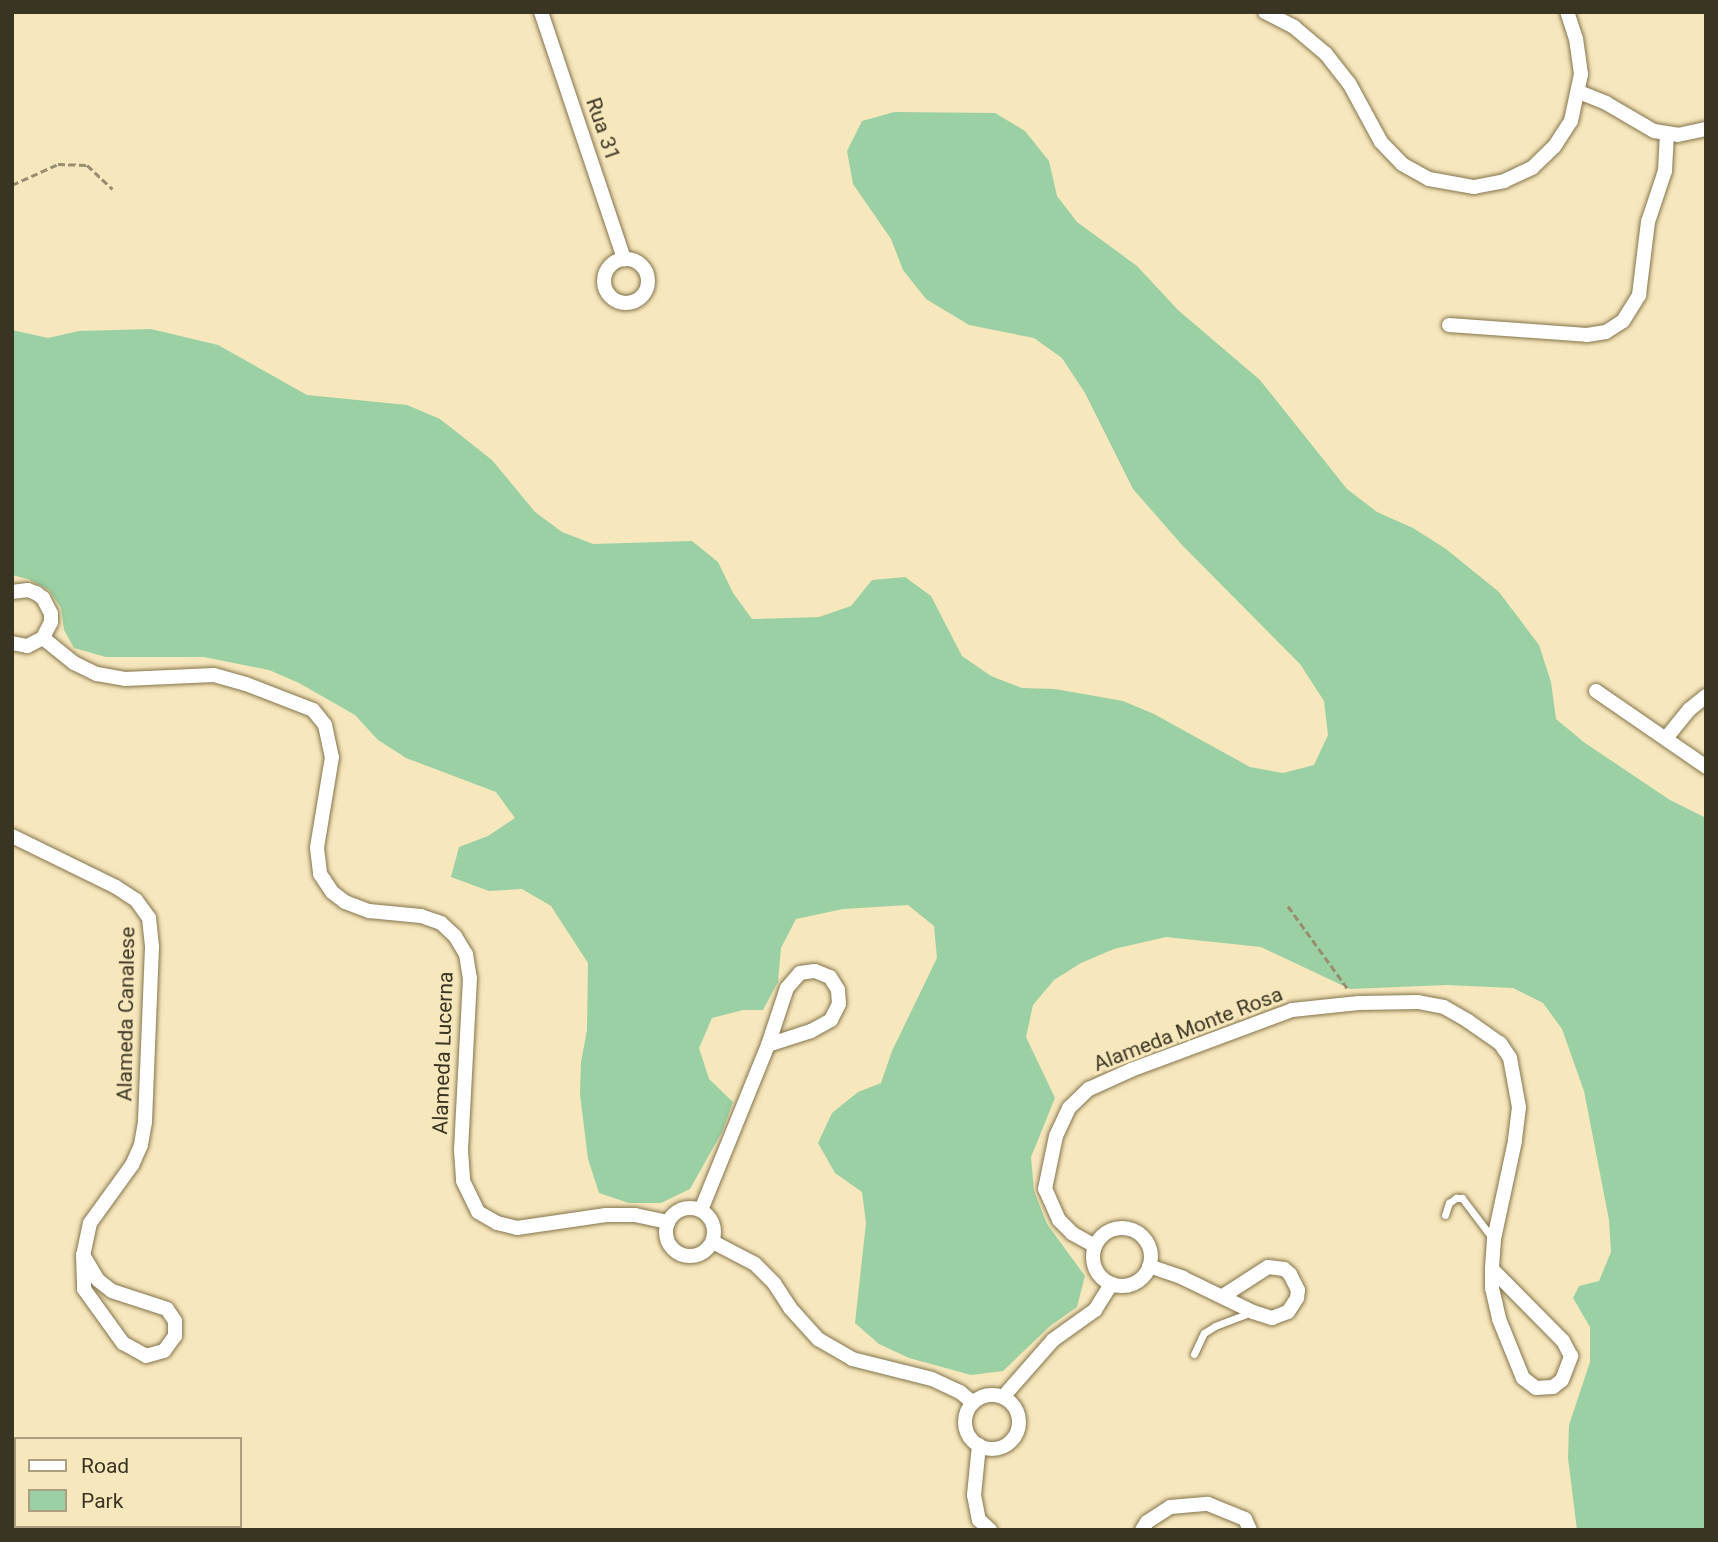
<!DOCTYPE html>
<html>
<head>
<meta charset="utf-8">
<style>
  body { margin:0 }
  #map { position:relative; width:1718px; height:1542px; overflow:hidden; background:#f7e7bc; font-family:Roboto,sans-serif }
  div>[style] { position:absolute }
  .green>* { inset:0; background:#9ad0a3 }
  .path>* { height:2.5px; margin-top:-1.25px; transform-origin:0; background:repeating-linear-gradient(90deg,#988d6f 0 7px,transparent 0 10.5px) }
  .roads { filter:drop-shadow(0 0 2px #83744c) drop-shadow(0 0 2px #83744c) }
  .lane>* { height:7px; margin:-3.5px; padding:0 3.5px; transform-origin:3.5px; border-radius:3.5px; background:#fff }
  .street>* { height:14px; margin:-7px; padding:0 7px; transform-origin:7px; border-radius:7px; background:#fff }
  .street>.ring { margin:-7px; padding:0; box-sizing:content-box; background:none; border:14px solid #fff; border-radius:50% }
  span { translate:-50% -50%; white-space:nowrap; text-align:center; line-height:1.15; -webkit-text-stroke:6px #f7e7bc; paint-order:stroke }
  .street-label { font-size:21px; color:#3a3423 }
  .frame { position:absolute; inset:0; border:14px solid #3a3423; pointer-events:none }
  .legend { position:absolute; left:14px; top:1437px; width:228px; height:91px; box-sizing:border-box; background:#f7e7bc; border:2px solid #ab9f7f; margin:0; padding:9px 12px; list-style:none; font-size:21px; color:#3a3423 }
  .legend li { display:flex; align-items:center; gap:14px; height:35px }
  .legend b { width:35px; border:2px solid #ab9f7f }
</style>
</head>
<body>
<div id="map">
  <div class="green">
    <div style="clip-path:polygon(894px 112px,995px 113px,1025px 131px,1049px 161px,1057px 196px,1077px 222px,1137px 266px,1178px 310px,1260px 380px,1347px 489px,1377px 512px,1413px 528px,1446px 549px,1499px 592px,1539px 645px,1551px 682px,1556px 719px,1585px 743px,1670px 800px,1706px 818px,1706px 1530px,1577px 1530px,1568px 1458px,1569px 1425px,1590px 1362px,1590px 1327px,1573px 1298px,1579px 1286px,1599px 1281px,1611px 1252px,1609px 1220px,1584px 1091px,1562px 1029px,1543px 1003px,1513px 988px,1447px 985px,1350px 989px,1261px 947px,1166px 937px,1114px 949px,1081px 963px,1054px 980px,1033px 1005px,1026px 1037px,1055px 1098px,1031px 1157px,1034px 1191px,1047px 1224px,1085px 1276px,1077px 1307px,1050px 1326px,1003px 1371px,971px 1375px,909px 1358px,879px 1344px,855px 1323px,866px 1223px,862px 1192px,835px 1173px,818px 1143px,832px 1113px,858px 1092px,881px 1083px,892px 1051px,937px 958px,934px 926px,908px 905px,843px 909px,796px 919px,781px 948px,778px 982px,763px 1010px,743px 1010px,712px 1018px,699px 1048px,709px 1079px,733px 1102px,722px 1132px,690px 1189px,661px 1203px,629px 1203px,599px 1193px,588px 1159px,580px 1094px,581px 1062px,587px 1030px,588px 963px,551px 906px,522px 889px,489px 891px,451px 877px,459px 847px,488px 836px,515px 818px,496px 792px,406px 758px,378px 740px,355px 715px,299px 683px,269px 670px,204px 657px,106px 657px,74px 648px,64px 630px,61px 608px,49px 590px,28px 579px,12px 575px,12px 330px,48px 338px,79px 331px,151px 329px,218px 345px,307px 395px,407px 405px,440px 419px,492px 460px,535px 512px,562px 532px,593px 544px,692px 541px,718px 562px,733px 593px,752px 619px,819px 617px,851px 606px,872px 580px,905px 577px,931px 596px,962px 656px,991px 676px,1022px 688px,1055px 689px,1123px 701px,1154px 714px,1250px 767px,1283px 773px,1314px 765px,1328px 735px,1324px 701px,1300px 664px,1182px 545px,1133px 489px,1085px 393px,1062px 358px,1034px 338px,969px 325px,926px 299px,903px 270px,891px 239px,853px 184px,847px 151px,862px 121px)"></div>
  </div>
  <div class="path">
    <div style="left:12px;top:185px;width:51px;rotate:-24.5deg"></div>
    <div style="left:58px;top:164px;width:29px;rotate:2deg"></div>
    <div style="left:87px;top:165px;width:35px;rotate:43deg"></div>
    <div style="left:1288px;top:906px;width:102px;rotate:54.1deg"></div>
  </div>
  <div class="roads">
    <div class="lane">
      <div style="left:1445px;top:1215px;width:13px;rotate:-72deg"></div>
      <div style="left:1449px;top:1203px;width:9px;rotate:-36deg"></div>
      <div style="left:1456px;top:1198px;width:6px"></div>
      <div style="left:1462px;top:1198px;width:51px;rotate:52.9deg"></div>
      <div style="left:1194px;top:1354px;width:23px;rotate:-65deg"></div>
      <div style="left:1204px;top:1333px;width:13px;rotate:-32deg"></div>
      <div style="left:1215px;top:1326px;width:40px;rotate:-21deg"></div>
    </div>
    <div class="street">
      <div style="left:541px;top:12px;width:261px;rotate:71.4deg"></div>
      <div style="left:1265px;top:12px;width:33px;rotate:27deg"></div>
      <div style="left:1294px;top:27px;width:42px;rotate:40.2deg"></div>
      <div style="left:1326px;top:54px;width:37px;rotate:52deg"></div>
      <div style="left:1349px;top:83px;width:67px;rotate:61.5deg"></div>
      <div style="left:1381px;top:142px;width:30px;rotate:46deg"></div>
      <div style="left:1402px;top:164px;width:31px;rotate:29deg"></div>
      <div style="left:1429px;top:179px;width:46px;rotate:10.1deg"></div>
      <div style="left:1474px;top:187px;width:31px;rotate:-11deg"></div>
      <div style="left:1504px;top:181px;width:31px;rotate:-25deg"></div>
      <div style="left:1532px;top:168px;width:30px;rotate:-44deg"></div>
      <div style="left:1554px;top:147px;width:31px;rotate:-57deg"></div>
      <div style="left:1571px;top:121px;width:48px;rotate:-78deg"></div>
      <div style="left:1581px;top:74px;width:35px;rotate:-98deg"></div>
      <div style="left:1576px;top:39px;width:28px;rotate:-108deg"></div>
      <div style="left:1579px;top:92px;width:29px;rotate:22deg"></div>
      <div style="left:1606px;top:103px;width:56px;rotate:30.3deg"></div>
      <div style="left:1654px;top:131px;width:24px;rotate:9deg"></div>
      <div style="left:1678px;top:135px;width:29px;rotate:-12deg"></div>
      <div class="ring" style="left:604px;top:259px;width:30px;height:30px"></div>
      <div style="left:1449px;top:325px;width:138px;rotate:4.1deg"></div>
      <div style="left:1587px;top:335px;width:19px;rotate:-9deg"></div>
      <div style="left:1606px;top:332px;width:20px;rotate:-33deg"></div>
      <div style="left:1623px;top:321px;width:31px;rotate:-58deg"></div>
      <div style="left:1639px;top:295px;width:74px;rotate:-83deg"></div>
      <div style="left:1648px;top:222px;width:54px;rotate:-71.6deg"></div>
      <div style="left:1665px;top:171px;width:37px;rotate:-87deg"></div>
      <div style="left:12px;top:592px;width:16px;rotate:-7deg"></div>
      <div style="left:28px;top:590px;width:9px;rotate:21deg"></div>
      <div style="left:36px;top:593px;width:9px;rotate:36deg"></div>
      <div style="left:43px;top:598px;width:18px;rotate:63deg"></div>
      <div style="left:51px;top:614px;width:8px;rotate:90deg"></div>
      <div style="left:51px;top:622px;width:18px;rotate:117deg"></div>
      <div style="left:43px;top:638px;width:18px;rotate:153deg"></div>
      <div style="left:27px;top:646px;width:15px;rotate:-169deg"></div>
      <div style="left:43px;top:638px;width:40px;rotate:39deg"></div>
      <div style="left:74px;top:663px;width:25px;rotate:26deg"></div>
      <div style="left:97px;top:674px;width:28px;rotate:10deg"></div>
      <div style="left:125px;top:679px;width:89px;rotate:-2.6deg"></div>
      <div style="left:214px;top:675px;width:33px;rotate:16deg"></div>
      <div style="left:246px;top:684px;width:72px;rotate:21.2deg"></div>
      <div style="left:313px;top:710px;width:19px;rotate:51deg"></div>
      <div style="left:325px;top:725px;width:33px;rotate:78deg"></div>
      <div style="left:332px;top:757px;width:92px;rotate:99.4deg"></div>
      <div style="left:317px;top:848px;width:26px;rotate:83deg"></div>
      <div style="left:320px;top:874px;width:22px;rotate:56deg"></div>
      <div style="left:332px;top:892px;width:16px;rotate:38deg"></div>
      <div style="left:345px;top:902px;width:26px;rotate:21deg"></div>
      <div style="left:369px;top:911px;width:52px;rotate:5.5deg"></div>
      <div style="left:421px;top:916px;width:21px;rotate:19deg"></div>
      <div style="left:441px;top:923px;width:19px;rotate:43deg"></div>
      <div style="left:455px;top:936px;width:21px;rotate:59deg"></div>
      <div style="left:466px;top:954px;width:24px;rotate:81deg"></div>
      <div style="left:470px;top:978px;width:172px;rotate:93deg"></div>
      <div style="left:461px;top:1150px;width:31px;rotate:86deg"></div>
      <div style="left:463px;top:1181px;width:34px;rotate:64deg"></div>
      <div style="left:478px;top:1212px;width:22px;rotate:30deg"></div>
      <div style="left:497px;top:1223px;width:21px;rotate:14deg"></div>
      <div style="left:517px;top:1228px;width:90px;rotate:-8.3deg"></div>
      <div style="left:606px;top:1215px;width:29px"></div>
      <div style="left:635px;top:1215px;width:34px;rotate:12deg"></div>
      <div style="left:1596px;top:691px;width:134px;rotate:34.6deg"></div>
      <div style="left:1667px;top:737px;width:36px;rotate:-51deg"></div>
      <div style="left:1690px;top:709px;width:21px;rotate:-39deg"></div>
      <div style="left:12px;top:836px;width:116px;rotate:26.1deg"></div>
      <div style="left:116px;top:887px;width:24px;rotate:33deg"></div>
      <div style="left:136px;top:900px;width:22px;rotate:54deg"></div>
      <div style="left:149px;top:918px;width:29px;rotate:84deg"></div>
      <div style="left:152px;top:947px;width:175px;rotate:92.3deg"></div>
      <div style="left:145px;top:1122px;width:23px;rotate:100deg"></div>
      <div style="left:141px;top:1145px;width:22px;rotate:114deg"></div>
      <div style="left:132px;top:1165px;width:72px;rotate:125.9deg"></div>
      <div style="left:90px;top:1223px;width:33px;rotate:102deg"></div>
      <div style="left:83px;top:1255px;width:34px;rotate:88deg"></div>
      <div style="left:84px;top:1289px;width:67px;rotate:54.2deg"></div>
      <div style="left:123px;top:1343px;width:26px;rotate:29deg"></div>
      <div style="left:146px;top:1356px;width:19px;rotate:-16deg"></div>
      <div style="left:164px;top:1351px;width:19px;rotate:-54deg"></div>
      <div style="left:175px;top:1336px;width:15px;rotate:-90deg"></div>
      <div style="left:175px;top:1321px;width:14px;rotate:-124deg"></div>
      <div style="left:167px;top:1309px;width:58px;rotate:-161.9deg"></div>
      <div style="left:112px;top:1291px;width:18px;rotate:-142deg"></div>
      <div style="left:98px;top:1280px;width:29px;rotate:-121deg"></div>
      <div class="ring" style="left:666px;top:1208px;width:34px;height:34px"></div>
      <div style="left:701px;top:1210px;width:178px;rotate:-67.9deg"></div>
      <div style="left:768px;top:1045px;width:60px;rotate:-71.6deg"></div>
      <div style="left:787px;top:988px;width:20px;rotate:-49deg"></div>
      <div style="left:800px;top:973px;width:15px;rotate:-8deg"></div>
      <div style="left:815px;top:971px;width:16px;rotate:22deg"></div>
      <div style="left:830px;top:977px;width:15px;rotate:58deg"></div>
      <div style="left:838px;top:990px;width:14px;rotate:86deg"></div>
      <div style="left:839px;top:1004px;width:18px;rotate:117deg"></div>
      <div style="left:831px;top:1020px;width:23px;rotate:151deg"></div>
      <div style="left:811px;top:1031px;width:45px;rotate:162deg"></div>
      <div class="ring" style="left:1093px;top:1228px;width:44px;height:44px"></div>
      <div style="left:713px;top:1242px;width:47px;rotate:27.6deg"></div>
      <div style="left:755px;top:1264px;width:27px;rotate:45deg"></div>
      <div style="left:774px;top:1283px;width:30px;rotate:57deg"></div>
      <div style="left:790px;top:1308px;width:42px;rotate:47.9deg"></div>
      <div style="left:818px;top:1339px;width:39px;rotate:30deg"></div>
      <div style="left:852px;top:1359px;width:82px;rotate:14deg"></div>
      <div style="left:932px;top:1379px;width:31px;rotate:25deg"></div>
      <div style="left:960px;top:1392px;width:17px;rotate:40deg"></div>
      <div style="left:1095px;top:1246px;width:26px;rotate:-151deg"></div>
      <div style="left:1072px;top:1233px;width:18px;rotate:-135deg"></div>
      <div style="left:1059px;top:1220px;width:34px;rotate:-114deg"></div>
      <div style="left:1045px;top:1189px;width:54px;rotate:-78.3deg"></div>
      <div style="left:1056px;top:1136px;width:31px;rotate:-65deg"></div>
      <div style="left:1069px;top:1108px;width:28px;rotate:-44deg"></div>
      <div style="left:1089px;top:1089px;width:46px;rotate:-24.3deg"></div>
      <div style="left:1131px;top:1070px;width:172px;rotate:-20.4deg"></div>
      <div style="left:1292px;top:1010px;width:67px;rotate:-6deg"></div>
      <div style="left:1359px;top:1003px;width:59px;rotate:-1deg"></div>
      <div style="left:1418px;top:1002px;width:26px;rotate:11deg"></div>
      <div style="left:1444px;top:1007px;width:28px;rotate:30deg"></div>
      <div style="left:1468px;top:1021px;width:39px;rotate:35deg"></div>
      <div style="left:1500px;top:1043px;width:18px;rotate:56deg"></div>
      <div style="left:1510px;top:1058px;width:50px;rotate:79.6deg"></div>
      <div style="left:1519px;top:1107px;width:34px;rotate:97deg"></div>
      <div style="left:1515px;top:1141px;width:100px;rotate:102.1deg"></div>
      <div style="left:1494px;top:1239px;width:30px;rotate:94deg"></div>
      <div style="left:1492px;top:1269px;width:19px;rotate:90deg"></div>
      <div style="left:1492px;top:1288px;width:32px;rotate:77deg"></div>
      <div style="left:1499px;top:1319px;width:64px;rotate:67.9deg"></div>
      <div style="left:1523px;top:1378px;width:16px;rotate:38deg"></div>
      <div style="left:1536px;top:1388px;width:17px;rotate:-3deg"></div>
      <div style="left:1553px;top:1387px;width:11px;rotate:-38deg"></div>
      <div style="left:1562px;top:1380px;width:26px;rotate:-69deg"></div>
      <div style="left:1571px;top:1356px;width:17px;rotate:-118deg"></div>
      <div style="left:1563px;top:1341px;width:101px;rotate:-134.6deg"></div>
      <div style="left:1149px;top:1266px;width:36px;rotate:19deg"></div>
      <div style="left:1183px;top:1278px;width:78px;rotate:25.9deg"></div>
      <div style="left:1253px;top:1312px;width:20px;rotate:18deg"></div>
      <div style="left:1272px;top:1318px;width:17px;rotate:-21deg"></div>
      <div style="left:1288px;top:1312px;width:17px;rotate:-57deg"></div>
      <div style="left:1297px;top:1298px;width:8px;rotate:-83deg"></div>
      <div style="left:1298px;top:1290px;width:18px;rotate:-117deg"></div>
      <div style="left:1290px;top:1274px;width:8px;rotate:-140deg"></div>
      <div style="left:1284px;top:1269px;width:16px;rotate:-173deg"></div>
      <div style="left:1268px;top:1267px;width:54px;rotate:147.2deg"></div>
      <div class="ring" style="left:965px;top:1395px;width:40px;height:40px"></div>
      <div style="left:1003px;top:1397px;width:76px;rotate:-48.7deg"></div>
      <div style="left:1053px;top:1340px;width:52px;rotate:-35.5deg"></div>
      <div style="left:1095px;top:1310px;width:31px;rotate:-58deg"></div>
      <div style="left:979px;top:1445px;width:50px;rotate:95.7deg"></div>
      <div style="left:974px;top:1495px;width:25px;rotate:79deg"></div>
      <div style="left:979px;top:1520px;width:15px;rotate:42deg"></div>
      <div style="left:1142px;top:1530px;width:9px;rotate:-58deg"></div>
      <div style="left:1147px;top:1522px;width:27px;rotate:-33deg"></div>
      <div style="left:1170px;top:1507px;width:38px;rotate:-5deg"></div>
      <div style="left:1208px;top:1504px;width:40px;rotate:22deg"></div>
      <div style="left:1245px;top:1519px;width:12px;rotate:66deg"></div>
    </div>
  </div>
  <div class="street-label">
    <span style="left:603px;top:129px;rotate:71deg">Rua 31</span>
    <span style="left:126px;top:1014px;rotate:-89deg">Alameda Canalese</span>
    <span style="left:1188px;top:1029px;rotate:-21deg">Alameda Monte Rosa</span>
    <span style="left:443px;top:1053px;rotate:-88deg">Alameda Lucerna</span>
  </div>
  <div class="frame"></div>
  <ul class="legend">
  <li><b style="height:9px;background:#fff"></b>Road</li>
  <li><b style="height:19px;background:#9ad0a3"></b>Park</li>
  </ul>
</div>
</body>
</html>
